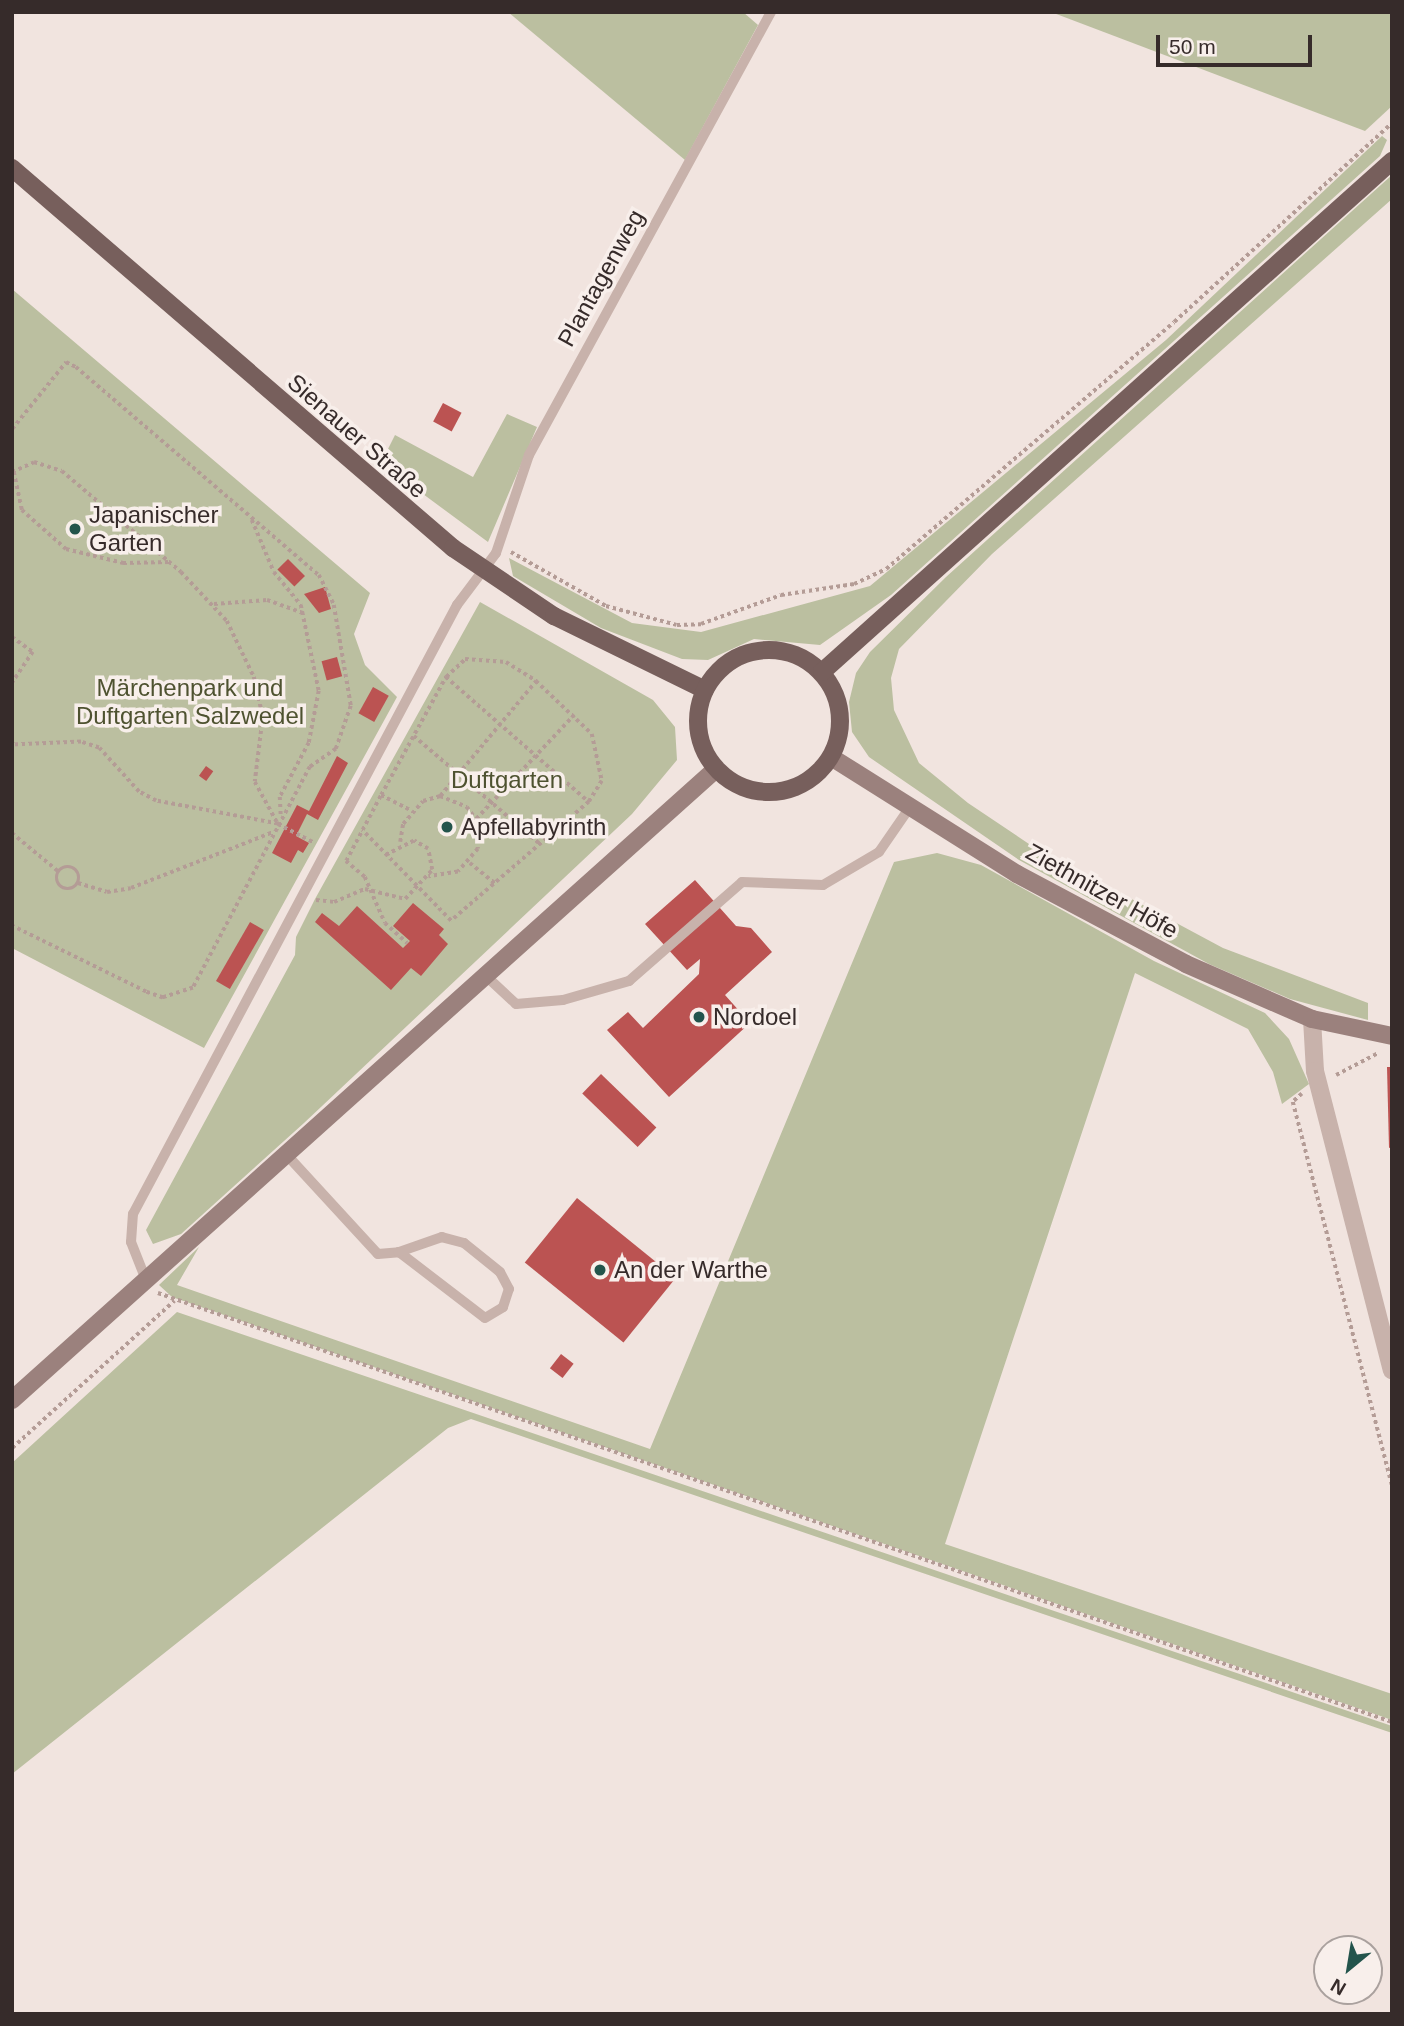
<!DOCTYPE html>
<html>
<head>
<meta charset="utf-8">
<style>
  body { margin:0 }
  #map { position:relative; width:1404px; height:2026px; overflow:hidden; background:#f1e4df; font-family:Helvetica,sans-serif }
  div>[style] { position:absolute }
  .green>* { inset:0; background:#bbbfa0 }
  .building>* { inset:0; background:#bb5352; transform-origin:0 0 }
  .path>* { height:3.5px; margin-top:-1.75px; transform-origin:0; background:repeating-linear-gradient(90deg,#b49c96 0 3.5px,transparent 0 7px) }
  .path>.ring { margin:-1.75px; padding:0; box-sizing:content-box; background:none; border:3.5px solid #b49c96; border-radius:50% }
  .lane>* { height:10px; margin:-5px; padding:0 5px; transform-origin:5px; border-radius:5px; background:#c8b2ab }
  .street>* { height:18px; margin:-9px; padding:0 9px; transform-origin:9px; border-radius:9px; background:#c8b2ab }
  .secondary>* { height:18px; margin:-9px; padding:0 9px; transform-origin:9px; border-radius:9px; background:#9b817d }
  .primary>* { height:18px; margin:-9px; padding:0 9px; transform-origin:9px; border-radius:9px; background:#775f5c }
  .primary>.ring { margin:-9px; padding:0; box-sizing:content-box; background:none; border:18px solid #775f5c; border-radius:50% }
  .dots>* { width:19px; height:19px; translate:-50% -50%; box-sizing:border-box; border:4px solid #f8efeb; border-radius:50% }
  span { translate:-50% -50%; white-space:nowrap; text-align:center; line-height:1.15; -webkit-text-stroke:7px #f8efeb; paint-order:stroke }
  .street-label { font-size:24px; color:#362b2a }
  .poi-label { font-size:24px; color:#362b2a }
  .left { translate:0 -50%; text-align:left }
  .park-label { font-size:24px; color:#4e5230 }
  .frame { position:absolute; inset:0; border:14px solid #362b2a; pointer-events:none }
  .north { position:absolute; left:1313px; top:1935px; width:70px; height:70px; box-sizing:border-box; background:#f8efeb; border:2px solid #aaa19e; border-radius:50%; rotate:210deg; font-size:19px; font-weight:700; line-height:28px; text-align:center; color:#362b2a }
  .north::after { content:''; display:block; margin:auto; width:24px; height:32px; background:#23544c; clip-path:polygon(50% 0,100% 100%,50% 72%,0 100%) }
  .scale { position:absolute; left:1156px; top:35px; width:156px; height:32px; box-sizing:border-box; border:4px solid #362b2a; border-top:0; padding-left:9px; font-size:21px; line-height:24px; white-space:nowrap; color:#362b2a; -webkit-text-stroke:5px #f8efeb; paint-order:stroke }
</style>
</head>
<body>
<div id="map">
  <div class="green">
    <div style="clip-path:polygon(508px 12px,743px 12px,758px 25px,685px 160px)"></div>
    <div style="clip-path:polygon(1051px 12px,1392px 12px,1392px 106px,1365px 131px)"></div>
    <div style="clip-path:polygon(1382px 136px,1387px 140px,1380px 156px,891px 595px,820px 645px,754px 639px,708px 660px,682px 659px,601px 628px,513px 576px,509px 558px,632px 623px,701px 632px,870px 586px,1166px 340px)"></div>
    <div style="clip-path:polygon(1392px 175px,1392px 199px,992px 554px,899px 649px,891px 678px,894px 710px,919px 763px,968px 803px,1029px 844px,1223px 948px,1368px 1003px,1368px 1020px,1290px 999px,1209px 964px,1019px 860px,869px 757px,852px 732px,849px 702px,856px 673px,870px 652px,946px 577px)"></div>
    <div style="clip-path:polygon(12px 289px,370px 593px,354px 634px,365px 665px,397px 697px,204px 1048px,12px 948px)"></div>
    <div style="clip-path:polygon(507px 414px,537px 427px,488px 542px,381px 463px,395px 435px,473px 477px)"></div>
    <div style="clip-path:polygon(480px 602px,653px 700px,675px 727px,677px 760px,632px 814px,304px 1123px,181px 1234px,153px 1244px,146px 1230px,295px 955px,296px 937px,315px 899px)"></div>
    <div style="clip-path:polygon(937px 853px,981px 865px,1154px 961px,1265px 1013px,1289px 1039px,1309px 1084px,1282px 1104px,1273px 1072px,1248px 1029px,1135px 973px,945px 1544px,1392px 1694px,1392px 1720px,172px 1297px,159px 1285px,199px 1247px,177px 1285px,650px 1449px,894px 862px)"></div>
    <div style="clip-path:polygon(177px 1312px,1392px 1726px,1392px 1733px,471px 1419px,448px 1428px,12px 1774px,12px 1463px)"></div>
  </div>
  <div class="building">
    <div style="left:443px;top:403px;width:21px;height:21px;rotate:28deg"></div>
    <div style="left:288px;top:559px;width:24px;height:15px;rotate:45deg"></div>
    <div style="clip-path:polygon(325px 587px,331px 609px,319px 613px,304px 594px)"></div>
    <div style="left:337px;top:657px;width:20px;height:16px;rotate:75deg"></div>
    <div style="left:373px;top:687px;width:18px;height:30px;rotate:29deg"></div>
    <div style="clip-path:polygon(337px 756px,348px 763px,318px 820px,307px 814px,296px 836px,309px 843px,303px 853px,298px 850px,291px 863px,272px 853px,297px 805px,309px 811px)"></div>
    <div style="left:206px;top:766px;width:9px;height:12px;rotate:36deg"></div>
    <div style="clip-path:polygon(695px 880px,736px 926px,751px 928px,772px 952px,725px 995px,750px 1023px,669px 1097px,607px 1030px,628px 1012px,643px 1028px,699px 974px,700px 959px,687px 970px,645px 924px)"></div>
    <div style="clip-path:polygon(413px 903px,444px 929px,439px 935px,448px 944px,421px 976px,411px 968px,391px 990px,315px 922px,322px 913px,339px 926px,357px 906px,403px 948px,410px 941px,393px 926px)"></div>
    <div style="left:250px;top:922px;width:16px;height:68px;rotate:30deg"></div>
    <div style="clip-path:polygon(1387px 1067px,1392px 1067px,1392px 1147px,1389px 1148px)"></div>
    <div style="left:601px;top:1074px;width:77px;height:27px;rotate:44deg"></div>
    <div style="left:577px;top:1198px;width:127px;height:83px;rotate:39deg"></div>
    <div style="left:561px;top:1354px;width:16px;height:18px;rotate:38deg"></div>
  </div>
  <div class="path">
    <div style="left:12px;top:429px;width:86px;rotate:-51.1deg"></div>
    <div style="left:66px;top:362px;width:11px;rotate:27deg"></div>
    <div style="left:76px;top:367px;width:320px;rotate:40.6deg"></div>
    <div style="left:319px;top:575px;width:34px;rotate:63deg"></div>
    <div style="left:334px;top:605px;width:102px;rotate:80.4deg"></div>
    <div style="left:351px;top:706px;width:46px;rotate:109.2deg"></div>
    <div style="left:336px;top:749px;width:32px;rotate:145deg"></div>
    <div style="left:310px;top:767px;width:250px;rotate:117.9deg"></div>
    <div style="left:193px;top:988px;width:32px;rotate:162deg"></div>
    <div style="left:163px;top:998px;width:18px;rotate:-161deg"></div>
    <div style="left:146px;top:992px;width:149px;rotate:-153.8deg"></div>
    <div style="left:12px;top:472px;width:24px;rotate:-24deg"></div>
    <div style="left:34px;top:462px;width:29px;rotate:18deg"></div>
    <div style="left:62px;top:471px;width:156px;rotate:40.3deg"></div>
    <div style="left:181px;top:572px;width:67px;rotate:46.8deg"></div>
    <div style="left:227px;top:621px;width:62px;rotate:64.3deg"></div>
    <div style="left:254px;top:677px;width:41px;rotate:77.3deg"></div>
    <div style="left:263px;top:717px;width:65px;rotate:97deg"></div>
    <div style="left:255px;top:782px;width:48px;rotate:61.3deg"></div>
    <div style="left:278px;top:824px;width:124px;rotate:-169.3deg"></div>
    <div style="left:156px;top:801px;width:19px;rotate:-152deg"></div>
    <div style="left:139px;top:792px;width:59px;rotate:-132.3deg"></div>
    <div style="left:99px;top:748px;width:19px;rotate:-162deg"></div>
    <div style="left:81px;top:742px;width:69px;rotate:177.5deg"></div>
    <div style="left:14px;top:472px;width:39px;rotate:78deg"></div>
    <div style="left:22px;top:510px;width:59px;rotate:41.6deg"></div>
    <div style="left:66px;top:549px;width:59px;rotate:13.8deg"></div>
    <div style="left:123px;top:563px;width:47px;rotate:-1.2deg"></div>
    <div style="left:252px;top:520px;width:56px;rotate:67.1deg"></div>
    <div style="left:274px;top:572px;width:43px;rotate:50.7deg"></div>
    <div style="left:301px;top:605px;width:88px;rotate:78.2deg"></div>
    <div style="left:319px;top:691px;width:53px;rotate:100.9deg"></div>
    <div style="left:309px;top:743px;width:61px;rotate:118.2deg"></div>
    <div style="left:280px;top:797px;width:19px;rotate:87deg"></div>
    <div style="left:511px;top:552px;width:109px;rotate:29.6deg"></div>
    <div style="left:606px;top:606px;width:73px;rotate:15deg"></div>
    <div style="left:677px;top:625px;width:24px;rotate:-2deg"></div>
    <div style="left:701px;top:624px;width:85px;rotate:-19.9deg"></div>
    <div style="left:781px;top:595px;width:74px;rotate:-8.6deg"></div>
    <div style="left:854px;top:584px;width:35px;rotate:-25deg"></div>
    <div style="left:886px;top:569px;width:379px;rotate:-40.6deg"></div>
    <div style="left:1174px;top:322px;width:295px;rotate:-42.4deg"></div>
    <div style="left:214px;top:604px;width:53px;rotate:-4.3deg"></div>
    <div style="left:267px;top:600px;width:38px;rotate:20deg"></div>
    <div style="left:12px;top:637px;width:26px;rotate:36deg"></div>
    <div style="left:33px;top:652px;width:37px;rotate:124deg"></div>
    <div style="left:446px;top:677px;width:190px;rotate:41.2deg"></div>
    <div style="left:414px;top:736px;width:166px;rotate:40.6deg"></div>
    <div style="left:381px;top:795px;width:34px;rotate:27deg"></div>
    <div style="left:440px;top:796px;width:150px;rotate:-50.1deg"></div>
    <div style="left:476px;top:819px;width:143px;rotate:-46.7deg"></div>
    <div style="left:278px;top:824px;width:42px;rotate:27.2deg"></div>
    <div style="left:12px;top:833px;width:60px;rotate:39.6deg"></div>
    <div style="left:400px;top:842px;width:18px;rotate:-81deg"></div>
    <div style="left:403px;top:824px;width:30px;rotate:-49deg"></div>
    <div style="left:423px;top:801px;width:18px;rotate:-16deg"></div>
    <div style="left:440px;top:796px;width:29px;rotate:22deg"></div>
    <div style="left:467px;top:807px;width:15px;rotate:53deg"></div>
    <div style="left:476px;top:819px;width:30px;rotate:86deg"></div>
    <div style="left:478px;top:849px;width:30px;rotate:131deg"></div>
    <div style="left:458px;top:872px;width:30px;rotate:171deg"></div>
    <div style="left:346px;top:861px;width:75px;rotate:-62.1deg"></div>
    <div style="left:381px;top:795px;width:135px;rotate:-61.2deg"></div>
    <div style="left:446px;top:677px;width:26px;rotate:-43deg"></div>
    <div style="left:465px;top:659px;width:41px;rotate:4.2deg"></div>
    <div style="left:506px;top:662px;width:36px;rotate:32deg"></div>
    <div style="left:536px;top:681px;width:77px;rotate:43.4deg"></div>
    <div style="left:592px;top:734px;width:48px;rotate:78deg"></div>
    <div style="left:602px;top:781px;width:25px;rotate:122deg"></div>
    <div style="left:589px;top:802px;width:182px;rotate:139.2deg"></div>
    <div style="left:451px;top:921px;width:127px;rotate:-134.4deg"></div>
    <div style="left:346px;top:861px;width:25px;rotate:40deg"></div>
    <div style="left:365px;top:877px;width:50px;rotate:66.5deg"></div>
    <div style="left:385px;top:923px;width:30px;rotate:42deg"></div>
    <div style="left:470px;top:863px;width:32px;rotate:39deg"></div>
    <div class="ring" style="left:57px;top:867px;width:18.5px;height:18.5px"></div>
    <div style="left:78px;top:883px;width:30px;rotate:17deg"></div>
    <div style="left:107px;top:892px;width:24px;rotate:-9deg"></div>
    <div style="left:131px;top:888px;width:153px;rotate:-21.5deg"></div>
    <div style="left:316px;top:900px;width:18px;rotate:6deg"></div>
    <div style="left:334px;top:902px;width:34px;rotate:-23deg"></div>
    <div style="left:365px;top:889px;width:41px;rotate:14deg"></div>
    <div style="left:405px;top:899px;width:40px;rotate:-47deg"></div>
    <div style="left:432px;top:870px;width:21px;rotate:-101deg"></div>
    <div style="left:428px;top:849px;width:16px;rotate:-150deg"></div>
    <div style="left:414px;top:841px;width:31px;rotate:153deg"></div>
    <div style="left:1336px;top:1075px;width:47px;rotate:-27.6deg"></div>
    <div style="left:1302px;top:1094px;width:12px;rotate:138deg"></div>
    <div style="left:1293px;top:1102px;width:397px;rotate:75.5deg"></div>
    <div style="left:158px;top:1293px;width:1306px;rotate:19.17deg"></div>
    <div style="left:12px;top:1448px;width:219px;rotate:-42.2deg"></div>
  </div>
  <div class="lane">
    <div style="left:486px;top:976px;width:41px;rotate:43deg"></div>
    <div style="left:516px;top:1004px;width:47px;rotate:-4.9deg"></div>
    <div style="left:563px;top:1000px;width:69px;rotate:-16.1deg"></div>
    <div style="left:629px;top:981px;width:150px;rotate:-41.2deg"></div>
    <div style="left:742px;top:882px;width:81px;rotate:2.1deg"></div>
    <div style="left:823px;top:885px;width:65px;rotate:-30.5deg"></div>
    <div style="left:879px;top:852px;width:55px;rotate:-55.4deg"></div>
    <div style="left:285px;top:1153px;width:137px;rotate:47.4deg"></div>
    <div style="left:378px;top:1254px;width:21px;rotate:-5deg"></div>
    <div style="left:399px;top:1252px;width:108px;rotate:37.5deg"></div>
    <div style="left:485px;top:1318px;width:21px;rotate:-31deg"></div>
    <div style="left:503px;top:1307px;width:19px;rotate:-72deg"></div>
    <div style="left:509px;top:1289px;width:19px;rotate:-118deg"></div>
    <div style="left:500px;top:1272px;width:46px;rotate:-141.1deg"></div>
    <div style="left:464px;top:1243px;width:23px;rotate:-165deg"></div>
    <div style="left:442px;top:1237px;width:46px;rotate:160.8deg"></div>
    <div style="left:146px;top:1280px;width:41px;rotate:-111.5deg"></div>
    <div style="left:131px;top:1242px;width:28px;rotate:-86deg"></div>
    <div style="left:133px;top:1214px;width:690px;rotate:-61.99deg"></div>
    <div style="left:457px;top:605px;width:65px;rotate:-53.1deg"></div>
    <div style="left:496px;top:553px;width:103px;rotate:-71.4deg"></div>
    <div style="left:529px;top:455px;width:505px;rotate:-61.35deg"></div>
  </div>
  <div class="street">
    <div style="left:1312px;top:1019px;width:52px;rotate:86.7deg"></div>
    <div style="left:1315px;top:1071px;width:309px;rotate:75.6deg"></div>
  </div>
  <div class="secondary">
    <div style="left:831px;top:757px;width:220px;rotate:32.2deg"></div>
    <div style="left:1017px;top:874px;width:191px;rotate:28deg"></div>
    <div style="left:1186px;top:964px;width:137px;rotate:23.6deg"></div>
    <div style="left:1312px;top:1019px;width:82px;rotate:12deg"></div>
    <div style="left:12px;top:1400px;width:945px;rotate:-41.87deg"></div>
  </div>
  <div class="primary">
    <div style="left:12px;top:168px;width:582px;rotate:40.75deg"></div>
    <div style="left:453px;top:548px;width:122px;rotate:34deg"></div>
    <div style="left:554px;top:616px;width:168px;rotate:26.1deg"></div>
    <div class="ring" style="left:698px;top:650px;width:124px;height:124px"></div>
    <div style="left:822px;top:672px;width:766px;rotate:-41.88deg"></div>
  </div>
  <div class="dots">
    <div style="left:75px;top:529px;background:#23544c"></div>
    <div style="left:447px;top:827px;background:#23544c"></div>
    <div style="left:699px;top:1017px;background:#23544c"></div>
    <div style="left:600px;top:1270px;background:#23544c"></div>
  </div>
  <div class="street-label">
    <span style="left:601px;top:278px;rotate:-61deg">Plantagenweg</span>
    <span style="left:357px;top:436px;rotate:41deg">Sienauer Straße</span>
    <span style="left:1102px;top:891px;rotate:29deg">Ziethnitzer Höfe</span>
  </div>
  <div class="poi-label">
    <span class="left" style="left:89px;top:529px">Japanischer<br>Garten</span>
    <span class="left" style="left:461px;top:827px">Apfellabyrinth</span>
    <span class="left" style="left:713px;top:1017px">Nordoel</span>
    <span class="left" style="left:614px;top:1270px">An der Warthe</span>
  </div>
  <div class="park-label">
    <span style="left:190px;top:702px">Märchenpark und<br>Duftgarten Salzwedel</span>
    <span style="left:507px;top:780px">Duftgarten</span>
  </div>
  <div class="frame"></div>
  <div class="north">N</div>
  <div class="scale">50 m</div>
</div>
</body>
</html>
